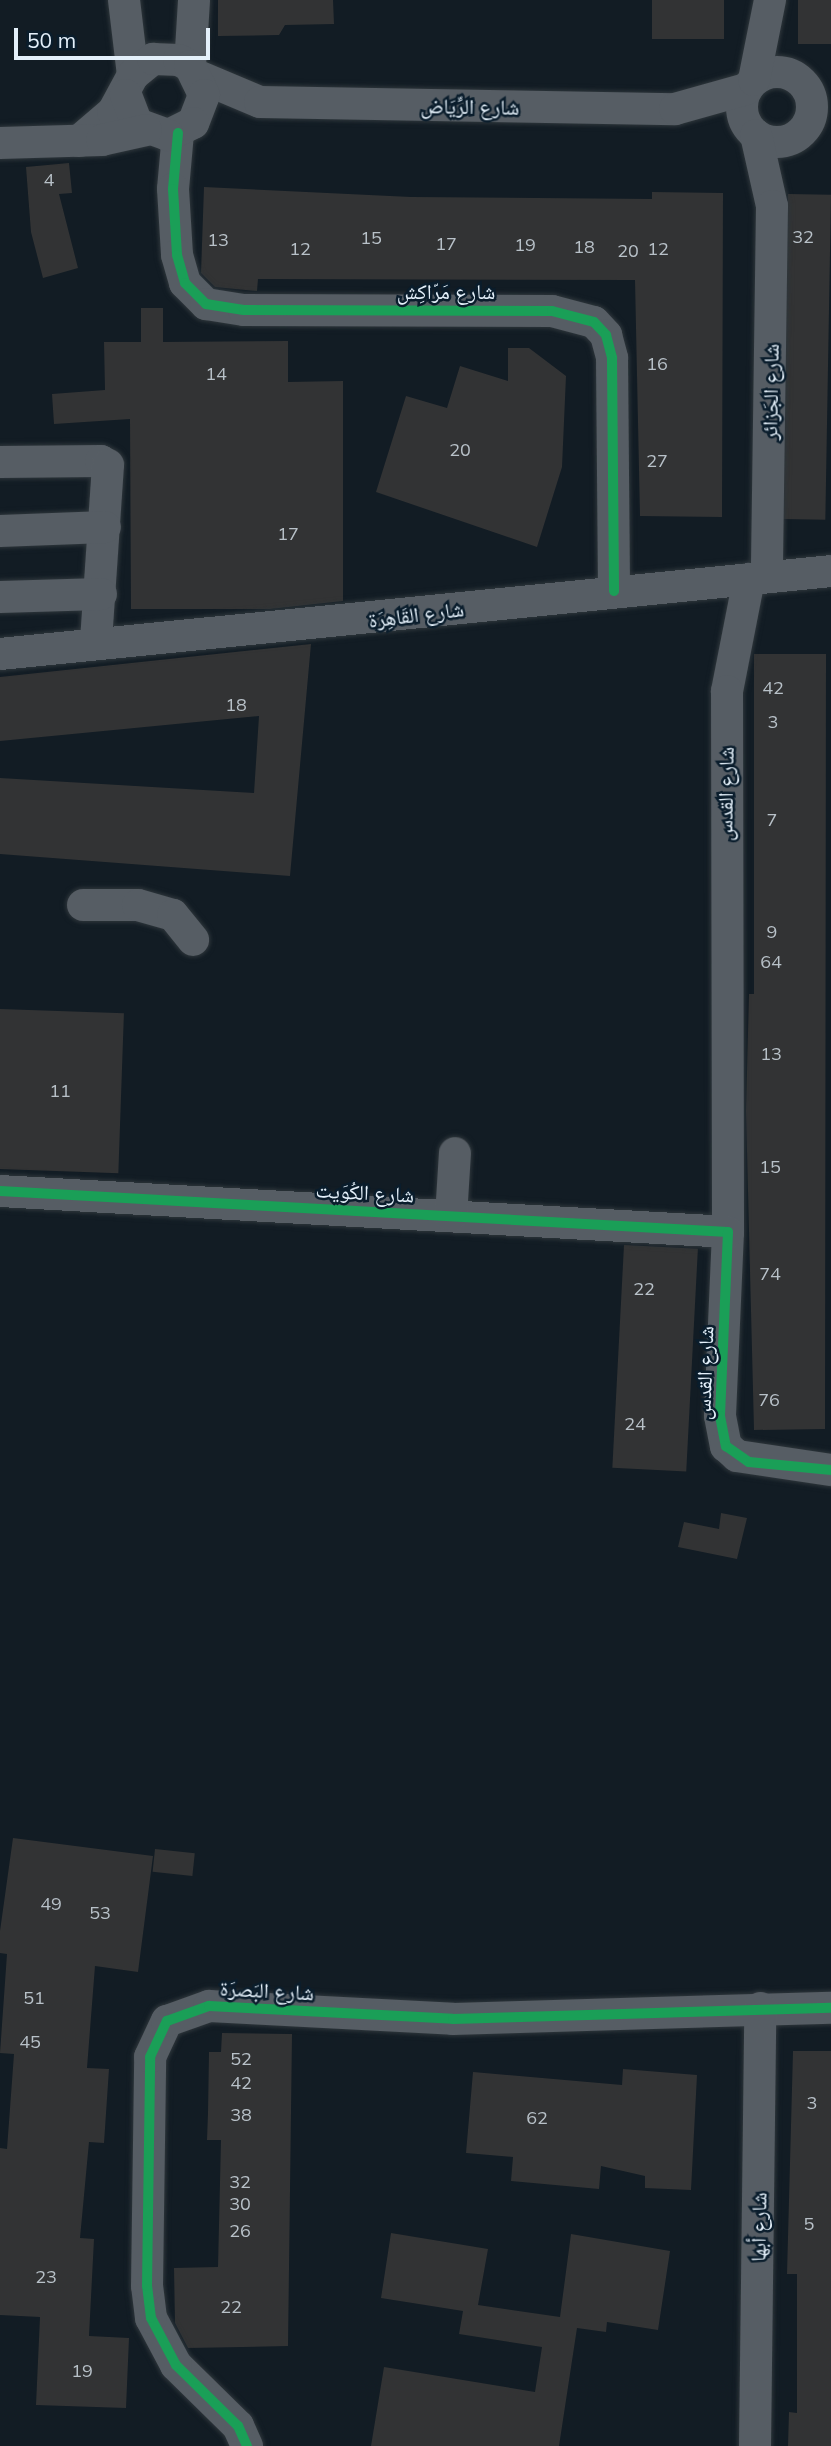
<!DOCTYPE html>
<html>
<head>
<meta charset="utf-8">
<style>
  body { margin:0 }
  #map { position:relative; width:831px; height:2446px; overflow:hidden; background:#121c24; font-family:Mulish,"Noto Naskh Arabic",sans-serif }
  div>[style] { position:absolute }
  .building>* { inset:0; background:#323334; transform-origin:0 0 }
  .roads { filter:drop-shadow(0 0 2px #2e363b) drop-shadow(0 0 2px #2e363b) }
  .minor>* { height:32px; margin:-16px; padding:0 16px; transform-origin:16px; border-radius:16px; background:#565d64 }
  .minor>.ring { margin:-16px; padding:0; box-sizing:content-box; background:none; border:32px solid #565d64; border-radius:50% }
  .cycleway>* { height:10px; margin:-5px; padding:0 5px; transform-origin:5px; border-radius:5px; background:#1a9f57 }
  span { translate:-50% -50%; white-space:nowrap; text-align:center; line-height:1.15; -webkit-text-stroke:5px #0a1d2c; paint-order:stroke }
  .number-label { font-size:18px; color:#b8c1c8 }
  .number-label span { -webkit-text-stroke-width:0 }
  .street-label { font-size:21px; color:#e4f0fa }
  .scale { position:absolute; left:14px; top:28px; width:196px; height:32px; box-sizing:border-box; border:4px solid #e4f0fa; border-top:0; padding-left:9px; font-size:21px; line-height:24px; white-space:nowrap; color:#e4f0fa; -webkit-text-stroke:5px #0a1d2c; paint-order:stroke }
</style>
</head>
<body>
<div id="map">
  <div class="building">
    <div style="clip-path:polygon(218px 0,333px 0,334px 24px,285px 25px,279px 35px,218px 36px)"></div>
    <div style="left:652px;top:0;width:72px;height:39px"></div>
    <div style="left:798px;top:0;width:33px;height:44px"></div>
    <div style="clip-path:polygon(69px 163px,72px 193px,59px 194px,78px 268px,43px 278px,31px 232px,26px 167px)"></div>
    <div style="clip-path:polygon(204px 187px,411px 197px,652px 199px,652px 192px,723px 193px,722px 517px,640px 516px,635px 280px,258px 279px,257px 291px,215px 287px,201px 273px)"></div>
    <div style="left:788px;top:194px;width:43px;height:325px;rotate:1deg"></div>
    <div style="clip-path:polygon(141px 308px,163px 308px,163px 342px,288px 341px,288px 382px,343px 381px,343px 601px,270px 609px,131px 609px,130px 419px,54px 424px,52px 394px,105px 390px,104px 342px,141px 342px)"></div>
    <div style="clip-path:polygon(508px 348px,529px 348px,566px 376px,562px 467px,537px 547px,376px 492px,406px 396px,447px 408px,460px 366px,508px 381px)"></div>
    <div style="clip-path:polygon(311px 644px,290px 876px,0 854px,0 778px,254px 793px,259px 716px,0 741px,0 677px)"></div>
    <div style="clip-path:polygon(754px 654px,826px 654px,825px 1429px,754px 1430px,746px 1111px,749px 994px,754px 994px)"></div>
    <div style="left:0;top:1009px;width:124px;height:160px;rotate:2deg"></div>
    <div style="left:624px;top:1245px;width:74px;height:223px;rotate:3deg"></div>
    <div style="clip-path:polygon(721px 1513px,747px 1518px,737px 1559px,678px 1547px,684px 1522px,719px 1529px)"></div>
    <div style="clip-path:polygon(13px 1838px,153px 1856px,138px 1972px,95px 1966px,87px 2068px,109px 2069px,104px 2143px,89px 2142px,80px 2238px,94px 2239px,89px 2336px,129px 2338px,126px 2408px,36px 2405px,40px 2317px,0 2315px,0 2148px,7px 2149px,14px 2054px,0 2053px,7px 1954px,0 1953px,0 1931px)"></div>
    <div style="left:155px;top:1849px;width:40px;height:23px;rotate:6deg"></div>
    <div style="clip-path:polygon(222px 2033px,292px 2034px,288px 2346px,188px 2348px,175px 2323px,174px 2268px,218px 2267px,221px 2140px,207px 2140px,208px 2113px,209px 2052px,221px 2052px)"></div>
    <div style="clip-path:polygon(793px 2051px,831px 2051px,831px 2446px,788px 2446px,789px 2412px,797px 2413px,797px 2274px,787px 2274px)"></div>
    <div style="clip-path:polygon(623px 2069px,697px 2075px,691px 2190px,645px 2188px,645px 2176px,601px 2166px,599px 2189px,511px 2181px,513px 2157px,466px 2153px,473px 2072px,622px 2085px)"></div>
    <div style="clip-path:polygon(391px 2233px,488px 2249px,478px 2305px,560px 2317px,571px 2234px,670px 2251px,658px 2330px,607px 2322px,606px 2332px,577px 2328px,559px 2446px,371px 2446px,384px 2367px,535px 2392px,542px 2347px,459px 2334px,463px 2311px,381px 2298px)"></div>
  </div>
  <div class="roads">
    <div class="minor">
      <div style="left:124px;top:0;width:76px;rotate:83.2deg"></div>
      <div style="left:190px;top:66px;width:66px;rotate:-86.5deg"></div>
      <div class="ring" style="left:742px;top:72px;width:38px;height:38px"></div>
      <div style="left:198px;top:76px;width:67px;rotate:22.8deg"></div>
      <div style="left:260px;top:102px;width:415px;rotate:1deg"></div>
      <div style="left:675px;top:109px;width:74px;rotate:-15.7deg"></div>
      <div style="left:754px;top:80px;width:82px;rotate:-78.7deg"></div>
      <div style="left:178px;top:133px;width:56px;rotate:95.1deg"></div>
      <div style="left:173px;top:189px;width:66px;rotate:86.5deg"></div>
      <div style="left:177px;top:255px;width:29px;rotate:74deg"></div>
      <div style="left:185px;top:283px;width:30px;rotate:45deg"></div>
      <div style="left:206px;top:304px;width:38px;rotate:9deg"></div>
      <div style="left:244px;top:310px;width:308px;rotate:0.2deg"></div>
      <div style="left:552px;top:311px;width:43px;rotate:14.7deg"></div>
      <div style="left:594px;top:322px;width:18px;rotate:47deg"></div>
      <div style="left:606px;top:335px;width:24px;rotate:75deg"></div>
      <div style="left:612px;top:358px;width:233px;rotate:89.5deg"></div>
      <div style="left:756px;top:135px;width:73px;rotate:77.3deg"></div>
      <div style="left:772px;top:206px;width:371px;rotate:90.8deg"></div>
      <div style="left:79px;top:141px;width:45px;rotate:-40.5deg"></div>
      <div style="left:113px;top:112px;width:42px;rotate:-61.6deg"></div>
      <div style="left:133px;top:75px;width:26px;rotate:-39deg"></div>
      <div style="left:153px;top:59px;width:26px;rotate:2deg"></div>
      <div style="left:179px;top:60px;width:13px;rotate:29deg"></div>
      <div style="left:190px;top:66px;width:32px;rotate:64deg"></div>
      <div style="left:204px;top:95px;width:30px;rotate:111deg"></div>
      <div style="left:193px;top:123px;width:28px;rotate:154deg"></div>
      <div style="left:168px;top:135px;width:33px;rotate:-160deg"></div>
      <div style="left:137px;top:124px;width:31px;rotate:-111deg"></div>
      <div style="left:0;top:143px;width:102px;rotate:-1.7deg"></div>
      <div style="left:102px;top:140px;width:45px;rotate:-12.8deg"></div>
      <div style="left:0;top:462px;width:101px;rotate:-0.6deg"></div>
      <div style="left:101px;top:461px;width:8px;rotate:30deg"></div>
      <div style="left:108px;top:465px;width:178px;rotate:93.9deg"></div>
      <div style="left:0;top:531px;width:105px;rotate:-2.2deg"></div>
      <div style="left:749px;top:579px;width:114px;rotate:101.1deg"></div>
      <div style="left:727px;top:691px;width:541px;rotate:89.89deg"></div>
      <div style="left:728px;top:1232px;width:184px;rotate:92.5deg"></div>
      <div style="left:720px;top:1416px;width:31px;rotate:79deg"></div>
      <div style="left:726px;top:1446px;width:15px;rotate:42deg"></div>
      <div style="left:737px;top:1456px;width:95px;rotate:8.5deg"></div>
      <div style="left:0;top:597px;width:101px;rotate:-1.7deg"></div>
      <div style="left:0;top:654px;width:835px;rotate:-5.7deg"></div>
      <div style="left:83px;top:905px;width:55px"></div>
      <div style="left:138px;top:905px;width:36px;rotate:16deg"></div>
      <div style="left:173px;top:915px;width:32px;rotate:51deg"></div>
      <div style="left:0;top:1191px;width:729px;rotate:3.22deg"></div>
      <div style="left:451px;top:1216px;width:63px;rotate:-86.4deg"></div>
      <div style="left:247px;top:2446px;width:22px;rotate:-114deg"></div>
      <div style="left:238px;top:2426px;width:87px;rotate:-135.5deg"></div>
      <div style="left:176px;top:2365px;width:53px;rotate:-118deg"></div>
      <div style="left:151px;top:2318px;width:32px;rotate:-97deg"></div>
      <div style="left:147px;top:2286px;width:229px;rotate:-89.2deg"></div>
      <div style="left:150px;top:2057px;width:40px;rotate:-65deg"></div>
      <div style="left:167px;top:2021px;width:45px;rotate:-19.7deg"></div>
      <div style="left:209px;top:2006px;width:244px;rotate:3deg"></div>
      <div style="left:453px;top:2019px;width:378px;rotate:-1.7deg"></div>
      <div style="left:755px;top:2446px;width:438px;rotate:-89.3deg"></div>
    </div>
  </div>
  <div class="cycleway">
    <div style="left:178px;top:133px;width:56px;rotate:95.1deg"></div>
    <div style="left:173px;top:189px;width:66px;rotate:86.5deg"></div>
    <div style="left:177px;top:255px;width:29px;rotate:74deg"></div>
    <div style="left:185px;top:283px;width:30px;rotate:45deg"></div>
    <div style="left:206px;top:304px;width:38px;rotate:9deg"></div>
    <div style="left:244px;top:310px;width:308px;rotate:0.2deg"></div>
    <div style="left:552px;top:311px;width:43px;rotate:14.7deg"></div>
    <div style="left:594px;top:322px;width:18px;rotate:47deg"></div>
    <div style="left:606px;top:335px;width:24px;rotate:75deg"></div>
    <div style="left:612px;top:358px;width:233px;rotate:89.5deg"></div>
    <div style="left:0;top:1191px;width:729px;rotate:3.22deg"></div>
    <div style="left:728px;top:1232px;width:184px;rotate:92.5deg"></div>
    <div style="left:720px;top:1416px;width:31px;rotate:79deg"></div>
    <div style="left:726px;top:1446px;width:28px;rotate:35deg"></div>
    <div style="left:749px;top:1462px;width:82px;rotate:5.6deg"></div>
    <div style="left:247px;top:2446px;width:22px;rotate:-114deg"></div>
    <div style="left:238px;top:2426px;width:87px;rotate:-135.5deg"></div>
    <div style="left:176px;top:2365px;width:53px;rotate:-118deg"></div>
    <div style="left:151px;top:2318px;width:32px;rotate:-97deg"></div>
    <div style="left:147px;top:2286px;width:229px;rotate:-89.2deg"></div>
    <div style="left:150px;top:2057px;width:40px;rotate:-65deg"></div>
    <div style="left:167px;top:2021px;width:45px;rotate:-19.7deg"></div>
    <div style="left:209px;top:2006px;width:244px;rotate:3deg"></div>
    <div style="left:453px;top:2019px;width:378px;rotate:-1.7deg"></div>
  </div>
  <div class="number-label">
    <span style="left:49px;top:180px">4</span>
    <span style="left:803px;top:237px">32</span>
    <span style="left:371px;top:238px">15</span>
    <span style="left:218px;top:240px">13</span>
    <span style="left:446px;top:244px">17</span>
    <span style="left:525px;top:245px">19</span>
    <span style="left:584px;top:247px">18</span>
    <span style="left:300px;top:249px">12</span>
    <span style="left:658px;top:249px">12</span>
    <span style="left:628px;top:251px">20</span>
    <span style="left:657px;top:364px">16</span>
    <span style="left:216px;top:374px">14</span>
    <span style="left:460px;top:450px">20</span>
    <span style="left:657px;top:461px">27</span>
    <span style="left:288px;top:534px">17</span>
    <span style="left:773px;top:688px">42</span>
    <span style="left:236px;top:705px">18</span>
    <span style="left:773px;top:722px">3</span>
    <span style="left:772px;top:820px">7</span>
    <span style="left:772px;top:932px">9</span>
    <span style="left:771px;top:962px">64</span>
    <span style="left:771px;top:1054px">13</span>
    <span style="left:60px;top:1091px">11</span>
    <span style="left:770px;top:1167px">15</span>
    <span style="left:770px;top:1274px">74</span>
    <span style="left:644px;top:1289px">22</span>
    <span style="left:769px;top:1400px">76</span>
    <span style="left:635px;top:1424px">24</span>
    <span style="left:51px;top:1904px">49</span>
    <span style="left:100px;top:1913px">53</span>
    <span style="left:34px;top:1998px">51</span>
    <span style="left:30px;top:2042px">45</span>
    <span style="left:241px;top:2059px">52</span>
    <span style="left:241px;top:2083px">42</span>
    <span style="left:812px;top:2103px">3</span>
    <span style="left:241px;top:2115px">38</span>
    <span style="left:537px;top:2118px">62</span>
    <span style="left:240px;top:2182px">32</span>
    <span style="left:240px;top:2204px">30</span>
    <span style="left:809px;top:2224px">5</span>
    <span style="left:240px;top:2231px">26</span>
    <span style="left:46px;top:2277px">23</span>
    <span style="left:231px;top:2307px">22</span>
    <span style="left:82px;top:2371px">19</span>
  </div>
  <div class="street-label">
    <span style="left:470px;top:106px;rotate:1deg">شارع الرِّيَاض</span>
    <span style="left:446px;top:291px">شارع مَرّاكِش</span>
    <span style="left:770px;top:392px;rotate:-89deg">شارع الجَزائر</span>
    <span style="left:416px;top:614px;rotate:-7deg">شارع القَاهِرَة</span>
    <span style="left:725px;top:794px;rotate:-89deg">شارع القدس</span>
    <span style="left:365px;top:1192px;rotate:3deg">شارع الكُوَيت</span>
    <span style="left:704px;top:1373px;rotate:-88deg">شارع القدس</span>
    <span style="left:267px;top:1990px;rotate:3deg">شارع البَصرَة</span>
    <span style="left:758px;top:2227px;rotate:-89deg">شارع أبها</span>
  </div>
  <div class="scale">50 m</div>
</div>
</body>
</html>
